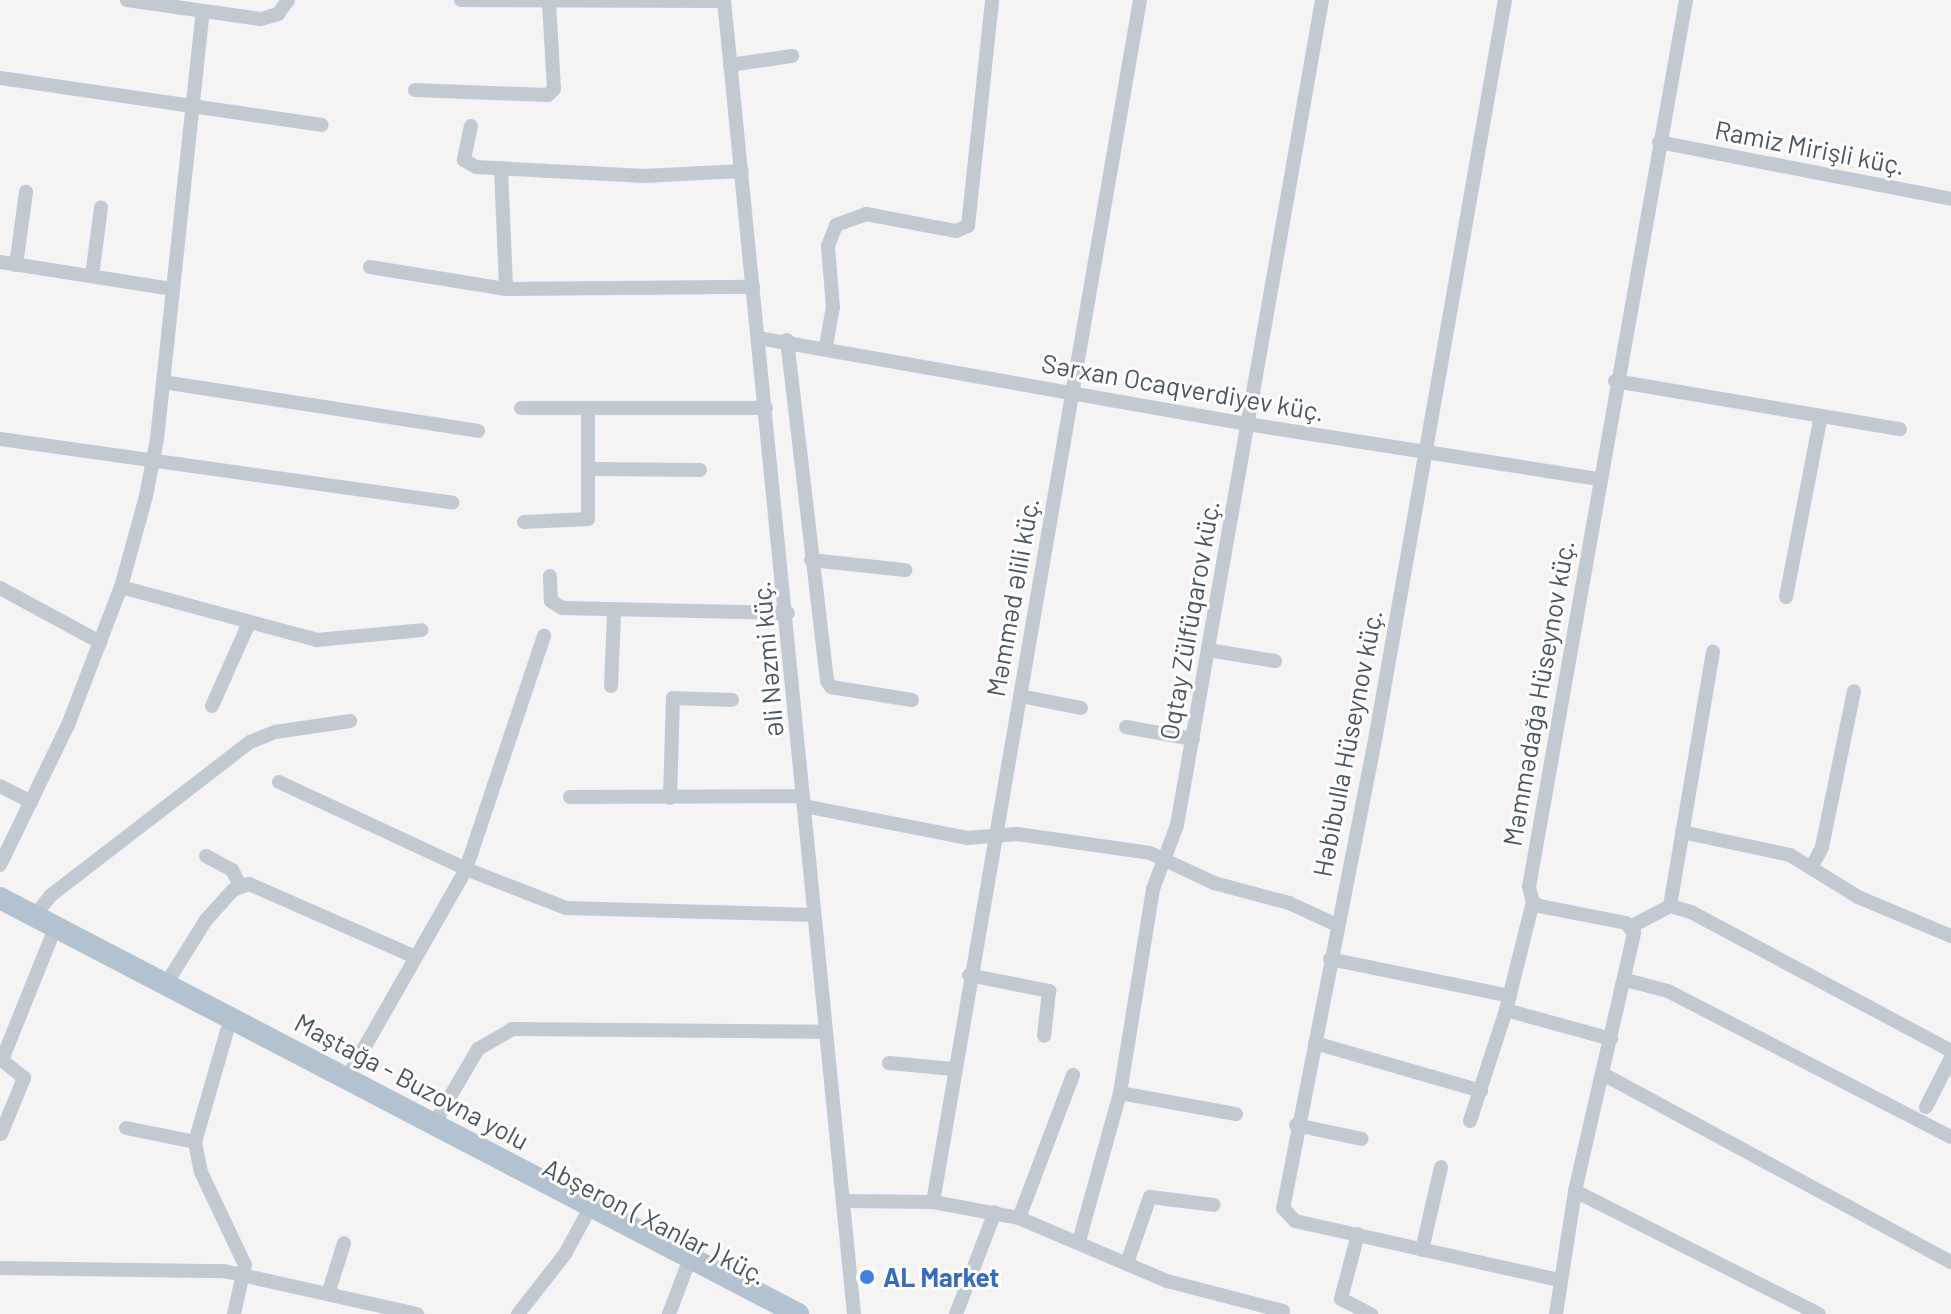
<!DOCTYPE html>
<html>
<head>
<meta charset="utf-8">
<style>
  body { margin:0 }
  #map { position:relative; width:1951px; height:1314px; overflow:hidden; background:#f5f3f3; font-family:Barlow,sans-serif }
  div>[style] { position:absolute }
  .street>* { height:14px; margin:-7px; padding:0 7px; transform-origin:7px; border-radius:7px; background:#c1cad2 }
  .primary>* { height:22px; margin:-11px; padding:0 11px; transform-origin:11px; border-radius:11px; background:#b3c2d1 }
  .dots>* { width:22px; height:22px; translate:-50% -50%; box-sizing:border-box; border:4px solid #fff; border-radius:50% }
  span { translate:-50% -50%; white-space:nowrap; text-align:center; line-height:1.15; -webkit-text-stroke:6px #fff; paint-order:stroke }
  .street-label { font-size:26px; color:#4a5661 }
  .shop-label { font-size:26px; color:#366cbe; font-weight:700 }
  .left { translate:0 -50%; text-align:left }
</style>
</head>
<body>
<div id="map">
  <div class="street">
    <div style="left:127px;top:0;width:135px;rotate:8.1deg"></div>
    <div style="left:261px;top:19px;width:18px;rotate:-16deg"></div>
    <div style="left:278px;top:14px;width:17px;rotate:-54deg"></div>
    <div style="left:461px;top:0;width:263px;rotate:0.2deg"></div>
    <div style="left:724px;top:0;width:1320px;rotate:84.35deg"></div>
    <div style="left:1505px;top:0;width:751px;rotate:99.96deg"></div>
    <div style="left:1375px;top:740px;width:477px;rotate:101.1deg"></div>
    <div style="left:1283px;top:1208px;width:18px;rotate:47deg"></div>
    <div style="left:1295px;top:1221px;width:271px;rotate:12.6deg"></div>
    <div style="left:730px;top:65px;width:63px;rotate:-8.3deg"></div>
    <div style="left:0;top:78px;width:325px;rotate:8.3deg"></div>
    <div style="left:415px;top:90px;width:133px;rotate:2.2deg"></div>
    <div style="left:548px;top:95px;width:8px;rotate:-45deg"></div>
    <div style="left:554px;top:89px;width:88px;rotate:-93.3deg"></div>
    <div style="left:471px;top:126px;width:35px;rotate:102deg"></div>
    <div style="left:464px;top:160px;width:14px;rotate:30deg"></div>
    <div style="left:476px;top:167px;width:168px;rotate:3.1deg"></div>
    <div style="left:644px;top:176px;width:98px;rotate:-2.9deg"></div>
    <div style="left:1659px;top:142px;width:298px;rotate:11deg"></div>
    <div style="left:501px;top:168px;width:121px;rotate:87.6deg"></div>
    <div style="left:0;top:262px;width:175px;rotate:8.9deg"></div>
    <div style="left:16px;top:265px;width:74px;rotate:-82.2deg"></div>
    <div style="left:370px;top:267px;width:138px;rotate:9.2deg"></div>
    <div style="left:506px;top:289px;width:247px;rotate:-0.5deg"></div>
    <div style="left:92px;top:276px;width:69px;rotate:-82.5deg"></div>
    <div style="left:759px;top:338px;width:496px;rotate:10deg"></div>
    <div style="left:1247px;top:424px;width:356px;rotate:8.9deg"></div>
    <div style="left:787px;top:340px;width:343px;rotate:83.3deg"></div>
    <div style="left:827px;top:681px;width:7px;rotate:56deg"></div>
    <div style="left:831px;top:687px;width:82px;rotate:9.1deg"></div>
    <div style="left:826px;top:346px;width:39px;rotate:-80deg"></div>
    <div style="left:833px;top:308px;width:62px;rotate:-94.6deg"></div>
    <div style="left:828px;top:246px;width:22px;rotate:-69deg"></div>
    <div style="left:836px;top:225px;width:32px;rotate:-20deg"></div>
    <div style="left:866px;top:214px;width:92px;rotate:10.7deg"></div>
    <div style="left:956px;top:231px;width:13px;rotate:-23deg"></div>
    <div style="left:968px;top:226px;width:227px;rotate:-83.9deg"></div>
    <div style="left:1615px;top:381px;width:289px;rotate:9.6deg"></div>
    <div style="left:163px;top:382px;width:319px;rotate:8.8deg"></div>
    <div style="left:521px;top:408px;width:245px"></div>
    <div style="left:0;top:439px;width:457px;rotate:8deg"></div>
    <div style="left:591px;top:469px;width:109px;rotate:0.5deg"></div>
    <div style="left:524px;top:522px;width:64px;rotate:-2.7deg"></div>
    <div style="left:588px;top:519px;width:111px;rotate:-90deg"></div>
    <div style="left:811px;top:560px;width:95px;rotate:6.1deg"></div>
    <div style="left:550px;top:576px;width:25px;rotate:88deg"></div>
    <div style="left:551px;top:601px;width:13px;rotate:32deg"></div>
    <div style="left:562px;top:608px;width:226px;rotate:1.3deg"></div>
    <div style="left:121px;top:587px;width:203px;rotate:15.1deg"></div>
    <div style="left:317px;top:640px;width:105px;rotate:-5.4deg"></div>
    <div style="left:0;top:588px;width:114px;rotate:28.4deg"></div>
    <div style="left:1786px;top:597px;width:184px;rotate:-79.1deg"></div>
    <div style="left:1208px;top:650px;width:68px;rotate:9.3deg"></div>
    <div style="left:611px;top:686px;width:73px;rotate:-87.6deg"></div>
    <div style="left:1020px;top:696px;width:62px;rotate:11.1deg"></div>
    <div style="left:212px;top:706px;width:91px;rotate:-66deg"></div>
    <div style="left:1126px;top:727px;width:68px;rotate:10.2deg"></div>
    <div style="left:279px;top:782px;width:206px;rotate:24.9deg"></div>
    <div style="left:466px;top:869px;width:107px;rotate:21.3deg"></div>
    <div style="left:566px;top:908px;width:248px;rotate:1.6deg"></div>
    <div style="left:0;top:786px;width:35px;rotate:27deg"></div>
    <div style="left:570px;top:797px;width:233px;rotate:-0.2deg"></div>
    <div style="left:670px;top:798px;width:100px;rotate:-88.3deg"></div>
    <div style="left:673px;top:698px;width:59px;rotate:1.9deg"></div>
    <div style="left:804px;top:806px;width:166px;rotate:11.1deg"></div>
    <div style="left:967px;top:838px;width:50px;rotate:-4.6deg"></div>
    <div style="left:1017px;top:834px;width:134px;rotate:8.1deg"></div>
    <div style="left:1150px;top:853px;width:71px;rotate:25.1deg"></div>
    <div style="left:1214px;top:883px;width:78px;rotate:14.9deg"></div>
    <div style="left:1289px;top:903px;width:53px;rotate:24.6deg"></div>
    <div style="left:1682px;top:832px;width:110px;rotate:12deg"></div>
    <div style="left:1790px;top:855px;width:80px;rotate:31.7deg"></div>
    <div style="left:1858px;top:897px;width:101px;rotate:22.8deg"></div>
    <div style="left:206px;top:856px;width:30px;rotate:28deg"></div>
    <div style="left:232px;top:870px;width:17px;rotate:62deg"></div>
    <div style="left:0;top:865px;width:156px;rotate:-64.1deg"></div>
    <div style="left:68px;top:725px;width:148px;rotate:-69deg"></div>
    <div style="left:121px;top:587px;width:94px;rotate:-74.6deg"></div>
    <div style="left:146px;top:496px;width:58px;rotate:-79.1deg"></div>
    <div style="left:157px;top:439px;width:429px;rotate:-83.9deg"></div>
    <div style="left:1811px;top:868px;width:24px;rotate:-62deg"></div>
    <div style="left:1822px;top:847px;width:159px;rotate:-78.4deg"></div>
    <div style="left:1670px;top:906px;width:258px;rotate:-80.4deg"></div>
    <div style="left:34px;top:916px;width:26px;rotate:-51deg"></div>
    <div style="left:50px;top:896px;width:252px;rotate:-37.6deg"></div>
    <div style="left:250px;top:742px;width:27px;rotate:-22deg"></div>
    <div style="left:275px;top:732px;width:76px;rotate:-8.3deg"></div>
    <div style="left:1632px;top:926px;width:43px;rotate:-27.8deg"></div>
    <div style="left:1670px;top:906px;width:22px;rotate:16deg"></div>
    <div style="left:1691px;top:912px;width:295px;rotate:28.1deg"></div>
    <div style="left:1330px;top:959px;width:184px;rotate:11.6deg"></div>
    <div style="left:969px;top:975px;width:82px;rotate:11.3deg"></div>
    <div style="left:1049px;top:991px;width:45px;rotate:96.3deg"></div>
    <div style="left:1626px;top:980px;width:43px;rotate:14.7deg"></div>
    <div style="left:1668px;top:991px;width:318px;rotate:27.3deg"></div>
    <div style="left:166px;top:984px;width:75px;rotate:-58deg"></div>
    <div style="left:206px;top:920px;width:40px;rotate:-48deg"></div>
    <div style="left:233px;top:890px;width:17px;rotate:-21deg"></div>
    <div style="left:249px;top:884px;width:181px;rotate:23.7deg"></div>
    <div style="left:1506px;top:1010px;width:109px;rotate:15.4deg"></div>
    <div style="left:227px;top:1031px;width:116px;rotate:106.1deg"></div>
    <div style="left:195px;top:1142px;width:31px;rotate:79deg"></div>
    <div style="left:201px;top:1172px;width:103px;rotate:64.7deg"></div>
    <div style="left:245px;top:1265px;width:50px;rotate:102.7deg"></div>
    <div style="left:1315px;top:1043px;width:173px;rotate:16.1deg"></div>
    <div style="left:889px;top:1063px;width:65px;rotate:5.3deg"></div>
    <div style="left:1603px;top:1074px;width:396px;rotate:28.4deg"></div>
    <div style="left:347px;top:1078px;width:241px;rotate:-60.3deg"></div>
    <div style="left:466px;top:869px;width:246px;rotate:-71.5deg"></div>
    <div style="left:1120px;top:1093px;width:118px;rotate:10.3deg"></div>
    <div style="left:1926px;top:1107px;width:55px;rotate:-63deg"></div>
    <div style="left:1470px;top:1121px;width:117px;rotate:-72deg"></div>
    <div style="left:1506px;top:1010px;width:111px;rotate:-76deg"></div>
    <div style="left:434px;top:1124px;width:87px;rotate:-59.6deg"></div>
    <div style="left:478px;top:1049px;width:39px;rotate:-30deg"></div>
    <div style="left:512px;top:1029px;width:314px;rotate:0.5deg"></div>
    <div style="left:1296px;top:1125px;width:67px;rotate:12deg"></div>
    <div style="left:126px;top:1128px;width:70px;rotate:11.5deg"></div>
    <div style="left:1px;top:1134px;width:61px;rotate:-67.7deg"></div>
    <div style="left:24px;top:1078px;width:28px;rotate:-141deg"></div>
    <div style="left:2px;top:1060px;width:131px;rotate:-68.1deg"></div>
    <div style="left:1575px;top:1191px;width:273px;rotate:26.8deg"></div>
    <div style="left:845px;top:1201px;width:88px;rotate:0.7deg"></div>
    <div style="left:933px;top:1202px;width:87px;rotate:10.5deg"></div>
    <div style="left:1019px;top:1218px;width:161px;rotate:23.1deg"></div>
    <div style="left:1167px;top:1281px;width:120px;rotate:14.5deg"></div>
    <div style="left:933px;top:1202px;width:1220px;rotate:-80.23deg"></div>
    <div style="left:1019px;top:1218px;width:153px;rotate:-69.3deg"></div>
    <div style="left:1358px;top:1234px;width:67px;rotate:104.7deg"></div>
    <div style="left:1341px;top:1299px;width:34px;rotate:27deg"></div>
    <div style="left:1079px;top:1241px;width:154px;rotate:-74.5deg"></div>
    <div style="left:1120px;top:1093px;width:207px;rotate:-80.8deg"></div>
    <div style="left:1153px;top:889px;width:68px;rotate:-69.4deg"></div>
    <div style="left:1177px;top:825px;width:838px;rotate:-80.03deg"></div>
    <div style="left:1422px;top:1250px;width:85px;rotate:-77.1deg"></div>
    <div style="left:1127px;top:1263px;width:70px;rotate:-70.8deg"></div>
    <div style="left:1150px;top:1197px;width:64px;rotate:7.1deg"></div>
    <div style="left:0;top:1268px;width:224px;rotate:0.8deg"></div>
    <div style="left:224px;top:1271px;width:198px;rotate:12.6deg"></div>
    <div style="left:329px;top:1291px;width:50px;rotate:-72.6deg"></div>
    <div style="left:518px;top:1314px;width:76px;rotate:-51.9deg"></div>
    <div style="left:565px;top:1254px;width:42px;rotate:-61.6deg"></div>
    <div style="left:669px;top:1314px;width:48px;rotate:-69.3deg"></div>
    <div style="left:956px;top:1314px;width:109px;rotate:-69.1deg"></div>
    <div style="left:1556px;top:1314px;width:124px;rotate:-81.2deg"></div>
    <div style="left:1575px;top:1191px;width:265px;rotate:-77.1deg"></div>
    <div style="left:1634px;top:933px;width:13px;rotate:-129deg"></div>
    <div style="left:1626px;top:923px;width:89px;rotate:-168.9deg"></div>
    <div style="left:1539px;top:906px;width:7px;rotate:-146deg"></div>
    <div style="left:1533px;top:902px;width:16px;rotate:-105deg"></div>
    <div style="left:1529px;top:887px;width:901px;rotate:-79.96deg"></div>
  </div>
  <div class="primary">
    <div style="left:0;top:898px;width:900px;rotate:27.53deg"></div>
  </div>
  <div class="dots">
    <div style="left:867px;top:1277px;background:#3f7fe0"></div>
  </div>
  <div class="street-label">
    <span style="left:1810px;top:147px;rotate:11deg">Ramiz Mirişli küç.</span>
    <span style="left:1183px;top:387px;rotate:10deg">Sərxan Ocaqverdiyev küç.</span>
    <span style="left:1012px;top:597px;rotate:-80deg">Məmməd Əlili küç.</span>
    <span style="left:1189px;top:620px;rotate:-80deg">Oqtay Zülfüqarov küç.</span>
    <span style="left:767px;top:659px;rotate:-95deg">Əli Nəzmi küç.</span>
    <span style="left:1538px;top:693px;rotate:-80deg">Məmmədağa Hüseynov küç.</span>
    <span style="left:1347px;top:743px;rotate:-79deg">Həbibulla Hüseynov küç.</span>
    <span style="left:412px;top:1081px;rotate:28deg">Maştağa - Buzovna yolu</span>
    <span style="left:655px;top:1221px;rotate:27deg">Abşeron ( Xanlar ) küç.</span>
  </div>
  <div class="shop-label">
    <span class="left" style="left:883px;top:1277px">AL Market</span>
  </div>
</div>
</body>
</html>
